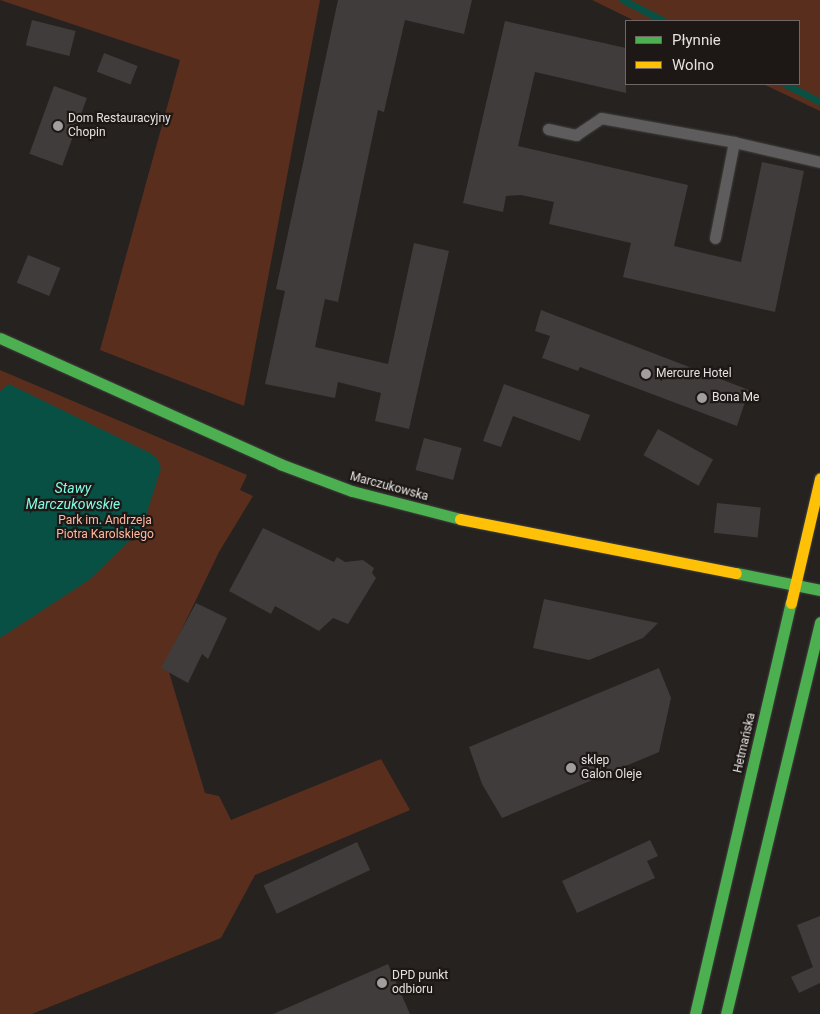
<!DOCTYPE html>
<html>
<head>
<meta charset="utf-8">
<style>
  body { margin:0 }
  #map { position:relative; width:820px; height:1014px; overflow:hidden; background:#252220; font-family:Roboto,sans-serif }
  div>[style] { position:absolute }
  .green>* { inset:0; background:#5a2e1d }
  .water>* { inset:0; background:#084f44 }
  .stream>* { height:7px; margin:-3.5px; padding:0 3.5px; transform-origin:3.5px; border-radius:3.5px; background:#084f44 }
  .building>* { inset:0; background:#3f3c3b; transform-origin:0 0 }
  .roads { filter:drop-shadow(0 0 1px #413f3d) drop-shadow(0 0 1px #413f3d) }
  .lane>* { height:11px; margin:-5.5px; padding:0 5.5px; transform-origin:5.5px; border-radius:5.5px; background:#5e5c5c }
  .fast>* { height:11px; margin:-5.5px; padding:0 5.5px; transform-origin:5.5px; border-radius:5.5px; background:#4caf50 }
  .slow>* { height:11px; margin:-5.5px; padding:0 5.5px; transform-origin:5.5px; border-radius:5.5px; background:#ffc107 }
  .dots>* { width:14px; height:14px; translate:-50% -50%; box-sizing:border-box; border:2px solid #1d1816; border-radius:50% }
  span { translate:-50% -50%; white-space:nowrap; text-align:center; line-height:1.15; -webkit-text-stroke:4.5px #1d1816; paint-order:stroke }
  .poi-label { font-size:12px; color:#e4e1e0 }
  .left { translate:0 -50%; text-align:left }
  .street-label { font-size:12px; color:#e4e1e0 }
  .park-label { font-size:12px; color:#feb89e }
  .water-label { font-size:14px; color:#7ffce4; font-style:italic }
  .legend { position:absolute; left:625px; top:20px; width:175px; height:65px; box-sizing:border-box; background:#1d1816; border:1px solid #6d6867; margin:0; padding:6px 9px; list-style:none; font-size:15px; color:#e4e1e0 }
  .legend li { display:flex; align-items:center; gap:10px; height:25px }
  .legend b { width:25px; border:1px solid #6d6867 }
</style>
</head>
<body>
<div id="map">
  <div class="green">
    <div style="clip-path:polygon(0 0,320px 0,244px 406px,100px 350px,180px 60px)"></div>
    <div style="clip-path:polygon(592px 0,820px 0,820px 111px,763px 84px,799px 84px,799px 21px,635px 21px)"></div>
    <div style="clip-path:polygon(0 370px,247px 475px,240px 490px,253px 496px,219px 552px,166px 662px,205px 793px,219px 796px,231px 820px,381px 759px,410px 810px,255px 875px,221px 938px,32px 1014px,0 1014px)"></div>
  </div>
  <div class="water">
    <div style="clip-path:polygon(9px 384px,148px 452px,157px 458px,161px 468px,142px 529px,89px 580px,0 638px,0 391px)"></div>
  </div>
  <div class="stream">
    <div style="left:623px;top:0;width:46px;rotate:27.1deg"></div>
    <div style="left:785px;top:84px;width:39px;rotate:27deg"></div>
  </div>
  <div class="building">
    <div style="clip-path:polygon(338px 0,472px 0,464px 34px,405px 20px,384px 112px,378px 110px,338px 302px,325px 299px,315px 347px,388px 364px,414px 243px,449px 251px,409px 429px,375px 421px,381px 393px,338px 382px,335px 398px,265px 384px,285px 291px,276px 289px)"></div>
    <div style="left:32px;top:20px;width:45px;height:26px;rotate:14deg"></div>
    <div style="clip-path:polygon(505px 21px,626px 48px,626px 93px,535px 72px,518px 146px,688px 185px,674px 246px,741px 262px,762px 162px,804px 171px,775px 312px,623px 277px,631px 243px,549px 224px,554px 202px,521px 195px,506px 196px,503px 212px,463px 203px)"></div>
    <div style="left:104px;top:53px;width:36px;height:20px;rotate:21deg"></div>
    <div style="left:54px;top:86px;width:35px;height:72px;rotate:20deg"></div>
    <div style="left:28px;top:255px;width:35px;height:30px;rotate:22deg"></div>
    <div style="clip-path:polygon(541px 310px,749px 390px,737px 426px,580px 367px,578px 371px,542px 358px,550px 336px,535px 331px)"></div>
    <div style="clip-path:polygon(504px 384px,590px 415px,580px 441px,513px 416px,501px 447px,483px 441px)"></div>
    <div style="left:658px;top:429px;width:63px;height:30px;rotate:29deg"></div>
    <div style="left:424px;top:438px;width:39px;height:33px;rotate:15deg"></div>
    <div style="left:717px;top:503px;width:44px;height:30px;rotate:6deg"></div>
    <div style="clip-path:polygon(263px 528px,334px 562px,337px 557px,345px 562px,363px 560px,374px 568px,372px 573px,376px 578px,348px 624px,333px 618px,319px 631px,275px 606px,271px 614px,229px 591px)"></div>
    <div style="clip-path:polygon(544px 599px,658px 623px,643px 638px,589px 660px,533px 648px)"></div>
    <div style="clip-path:polygon(196px 603px,227px 618px,208px 659px,202px 654px,188px 683px,161px 668px)"></div>
    <div style="clip-path:polygon(659px 668px,671px 698px,659px 752px,502px 818px,482px 784px,469px 747px)"></div>
    <div style="clip-path:polygon(650px 840px,658px 856px,647px 861px,655px 878px,577px 913px,562px 881px)"></div>
    <div style="left:357px;top:842px;width:31px;height:103px;rotate:65deg"></div>
    <div style="clip-path:polygon(820px 916px,820px 983px,799px 993px,791px 977px,813px 967px,797px 925px)"></div>
    <div style="clip-path:polygon(388px 964px,410px 1014px,273px 1014px)"></div>
  </div>
  <div class="roads">
    <div class="lane">
      <div style="left:548px;top:129px;width:29px;rotate:12deg"></div>
      <div style="left:576px;top:135px;width:30px;rotate:-34deg"></div>
      <div style="left:601px;top:118px;width:135px;rotate:10.2deg"></div>
      <div style="left:715px;top:238px;width:98px;rotate:-78.8deg"></div>
      <div style="left:734px;top:142px;width:88px;rotate:13.1deg"></div>
    </div>
    <div class="fast">
      <div style="left:0;top:338px;width:307px;rotate:24.2deg"></div>
      <div style="left:280px;top:464px;width:77px;rotate:20.6deg"></div>
      <div style="left:352px;top:491px;width:112px;rotate:14.5deg"></div>
      <div style="left:736px;top:573px;width:86px;rotate:11.4deg"></div>
      <div style="left:695px;top:1014px;width:422px;rotate:-76.9deg"></div>
      <div style="left:726px;top:1014px;width:403px;rotate:-76.5deg"></div>
    </div>
    <div class="slow">
      <div style="left:460px;top:519px;width:281px;rotate:11.1deg"></div>
      <div style="left:791px;top:603px;width:128px;rotate:-76.9deg"></div>
    </div>
  </div>
  <div class="dots">
    <div style="left:58px;top:126px;background:#a19e9d"></div>
    <div style="left:646px;top:374px;background:#a19e9d"></div>
    <div style="left:702px;top:398px;background:#a19e9d"></div>
    <div style="left:571px;top:768px;background:#a19e9d"></div>
    <div style="left:382px;top:983px;background:#a19e9d"></div>
  </div>
  <div class="poi-label">
    <span class="left" style="left:68px;top:126px">Dom Restauracyjny<br>Chopin</span>
    <span class="left" style="left:656px;top:374px">Mercure Hotel</span>
    <span class="left" style="left:712px;top:398px">Bona Me</span>
    <span class="left" style="left:581px;top:768px">sklep<br>Galon Oleje</span>
    <span class="left" style="left:392px;top:983px">DPD punkt<br>odbioru</span>
  </div>
  <div class="street-label">
    <span style="left:389px;top:487px;rotate:15deg">Marczukowska</span>
    <span style="left:745px;top:743px;rotate:-77deg">Hetmańska</span>
  </div>
  <div class="park-label">
    <span style="left:105px;top:528px">Park im. Andrzeja<br>Piotra Karolskiego</span>
  </div>
  <div class="water-label">
    <span style="left:73px;top:496px">Stawy<br>Marczukowskie</span>
  </div>
  <ul class="legend">
  <li><b style="height:6px;background:#4caf50"></b>Płynnie</li>
  <li><b style="height:6px;background:#ffc107"></b>Wolno</li>
  </ul>
</div>
</body>
</html>
